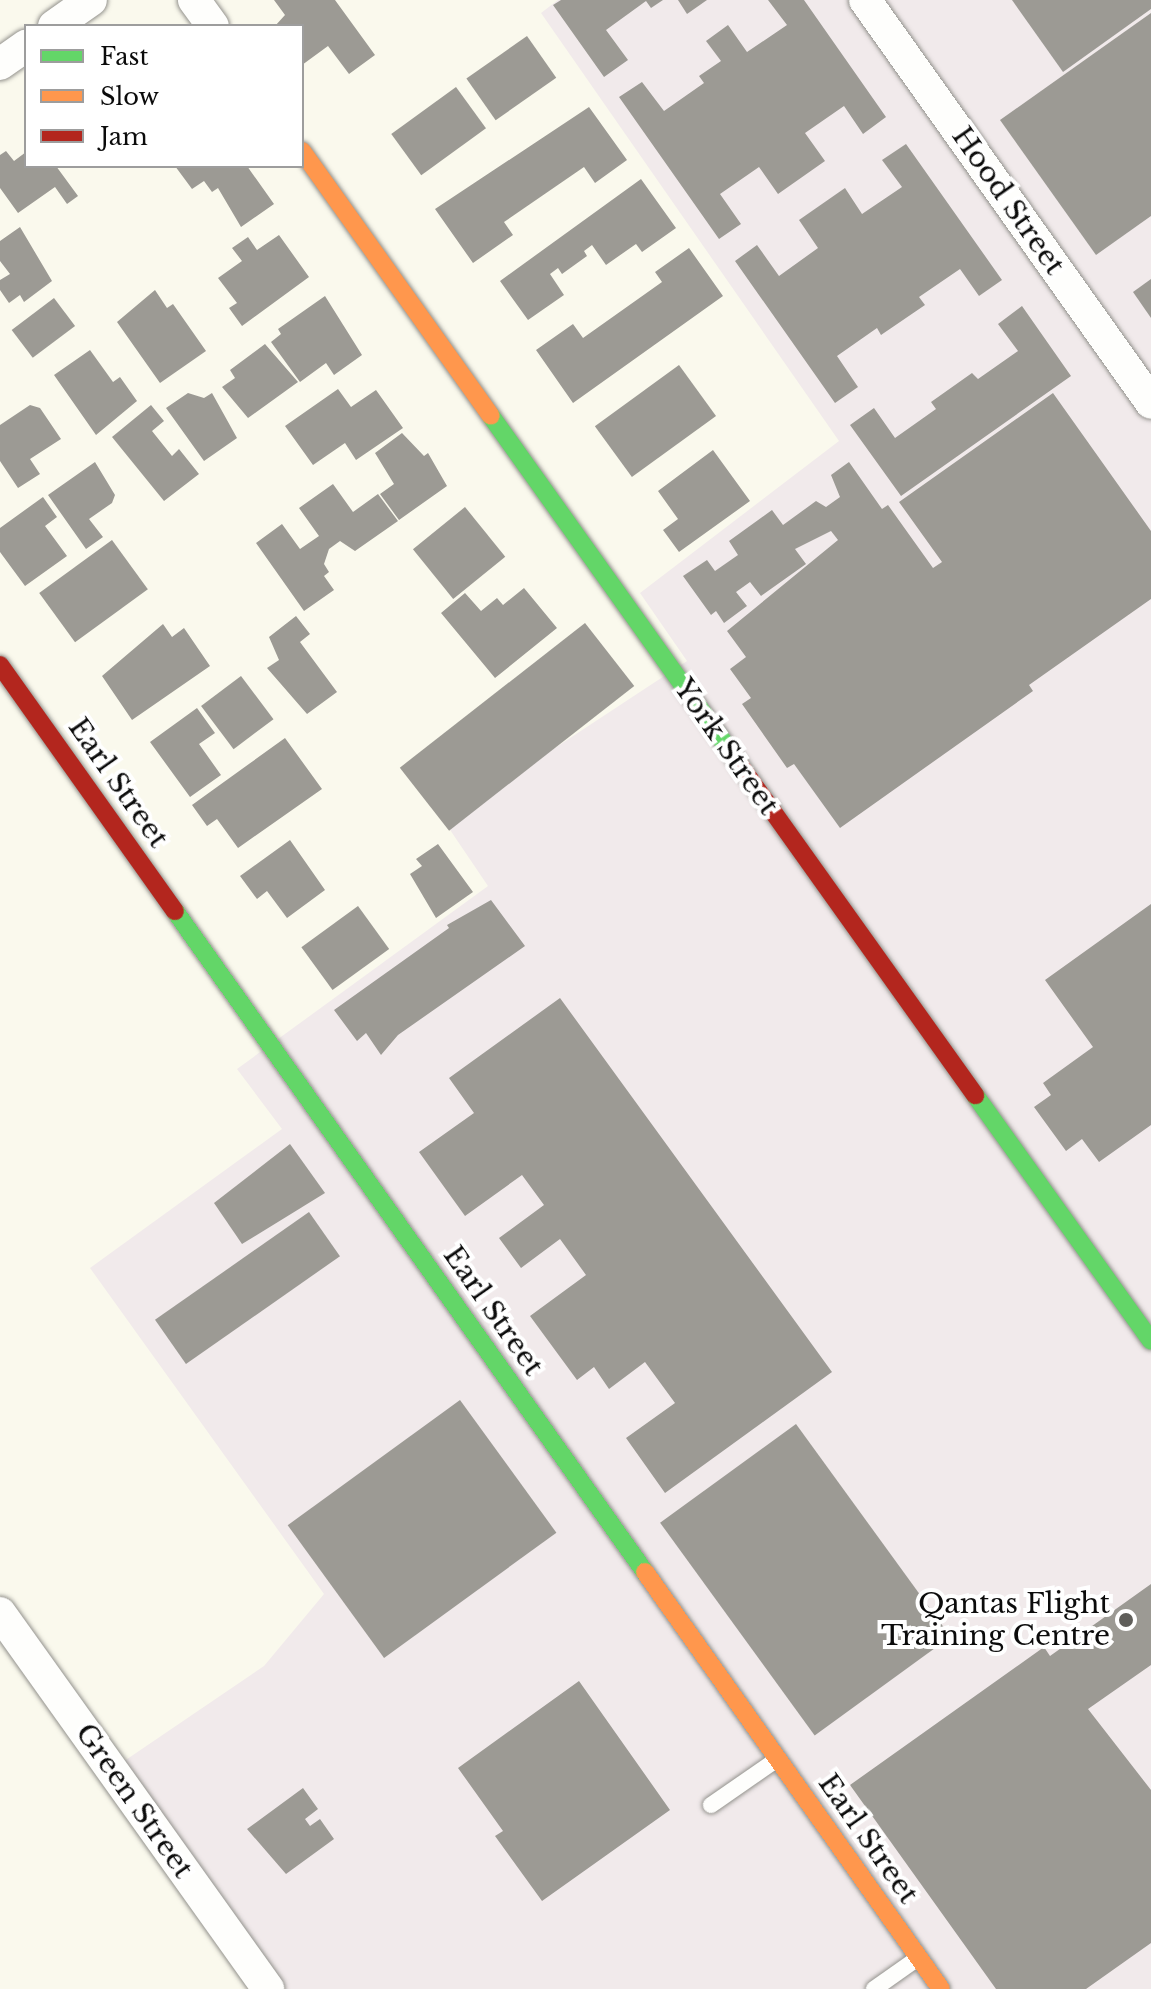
<!DOCTYPE html>
<html>
<head>
<meta charset="utf-8">
<style>
  body { margin:0 }
  #map { position:relative; width:1151px; height:1989px; overflow:hidden; background:#faf9ed; font-family:"Libre Baskerville",serif }
  div>[style] { position:absolute }
  .industrial>* { inset:0; background:#f1eaeb }
  .building>* { inset:0; background:#9c9a94; transform-origin:0 0 }
  .roads { filter:drop-shadow(0 0 2px #93928d) drop-shadow(0 0 2px #93928d) }
  .lane>* { height:16px; margin:-8px; padding:0 8px; transform-origin:8px; border-radius:8px; background:#fefefc }
  .street>* { height:32px; margin:-16px; padding:0 16px; transform-origin:16px; border-radius:16px; background:#fefefc }
  .fast>* { height:18px; margin:-9px; padding:0 9px; transform-origin:9px; border-radius:9px; background:#63d668 }
  .slow>* { height:18px; margin:-9px; padding:0 9px; transform-origin:9px; border-radius:9px; background:#ff974d }
  .jam>* { height:18px; margin:-9px; padding:0 9px; transform-origin:9px; border-radius:9px; background:#b3261e }
  .dots>* { width:22px; height:22px; translate:-50% -50%; box-sizing:border-box; border:4px solid #fff; border-radius:50% }
  span { translate:-50% -50%; white-space:nowrap; text-align:center; line-height:1.15; -webkit-text-stroke:8px #fff; paint-order:stroke }
  .street-label { font-size:28px; color:#0b0b0b }
  .poi-label { font-size:28px; color:#0b0b0b }
  .right { translate:-100% -50%; text-align:right }
  .legend { position:absolute; left:24px; top:24px; width:280px; height:144px; box-sizing:border-box; background:#fff; border:2px solid #9d9d9d; margin:0; padding:10px 14px; list-style:none; font-size:24px; color:#0b0b0b }
  .legend li { display:flex; align-items:center; gap:16px; height:40px }
  .legend b { width:40px; border:2px solid #9d9d9d }
</style>
</head>
<body>
<div id="map">
  <div class="industrial">
    <div style="clip-path:polygon(558px 0,1151px 0,1151px 1989px,257px 1989px,111px 1770px,264px 1666px,324px 1594px,90px 1268px,282px 1129px,237px 1069px,488px 886px,444px 821px,687px 661px,640px 593px,839px 441px,541px 13px)"></div>
  </div>
  <div class="building">
    <div style="clip-path:polygon(274px 0,335px 0,375px 55px,349px 74px,328px 46px,302px 65px,302px 26px,275px 26px,285px 15px)"></div>
    <div style="clip-path:polygon(561px 0,663px 0,651px 8px,646px 1px,606px 30px,628px 60px,604px 77px,553px 5px)"></div>
    <div style="clip-path:polygon(678px 0,707px 0,687px 14px)"></div>
    <div style="clip-path:polygon(768px 0,804px 0,886px 117px,863px 134px,844px 106px,805px 133px,825px 161px,778px 194px,759px 167px,720px 194px,741px 224px,719px 239px,619px 97px,642px 82px,664px 111px,704px 83px,699px 76px,721px 61px,706px 41px,728px 25px,747px 52px,787px 25px)"></div>
    <div style="clip-path:polygon(1012px 0,1151px 0,1151px 9px,1063px 72px)"></div>
    <div style="clip-path:polygon(1151px 13px,1151px 216px,1096px 255px,1000px 120px)"></div>
    <div style="left:527px;top:36px;width:51px;height:74px;rotate:55deg"></div>
    <div style="left:456px;top:87px;width:51px;height:80px;rotate:54deg"></div>
    <div style="clip-path:polygon(589px 107px,627px 160px,595px 183px,584px 167px,504px 222px,513px 235px,473px 263px,435px 209px)"></div>
    <div style="clip-path:polygon(906px 144px,1002px 280px,979px 296px,960px 269px,919px 297px,925px 305px,881px 335px,877px 328px,837px 356px,858px 387px,835px 403px,735px 261px,757px 245px,779px 276px,818px 248px,799px 220px,845px 188px,862px 214px,902px 187px,882px 160px)"></div>
    <div style="clip-path:polygon(6px 151px,14px 161px,26px 152px,26px 166px,56px 166px,78px 196px,67px 204px,55px 187px,18px 213px,0 188px,0 155px)"></div>
    <div style="clip-path:polygon(175px 166px,247px 166px,274px 204px,241px 227px,218px 188px,212px 192px,204px 181px,192px 189px)"></div>
    <div style="clip-path:polygon(641px 179px,676px 228px,642px 252px,636px 244px,606px 265px,592px 245px,584px 251px,587px 256px,562px 274px,558px 268px,550px 274px,564px 295px,528px 320px,500px 281px)"></div>
    <div style="clip-path:polygon(20px 227px,52px 281px,24px 302px,20px 295px,9px 303px,0 290px,0 280px,10px 274px,0 261px,0 241px)"></div>
    <div style="clip-path:polygon(279px 235px,309px 277px,242px 326px,229px 308px,237px 303px,218px 278px,242px 261px,232px 248px,248px 237px,257px 250px)"></div>
    <div style="clip-path:polygon(689px 248px,723px 296px,573px 403px,536px 350px,573px 324px,583px 338px,662px 282px,655px 272px)"></div>
    <div style="clip-path:polygon(1151px 279px,1151px 318px,1133px 292px)"></div>
    <div style="clip-path:polygon(155px 290px,167px 308px,173px 304px,206px 351px,160px 383px,117px 322px)"></div>
    <div style="clip-path:polygon(325px 296px,362px 355px,334px 375px,326px 363px,300px 382px,271px 342px,281px 334px,278px 329px)"></div>
    <div style="left:54px;top:298px;width:35px;height:53px;rotate:53deg"></div>
    <div style="clip-path:polygon(1022px 306px,1071px 376px,901px 496px,850px 425px,874px 408px,895px 438px,936px 409px,931px 402px,972px 373px,978px 379px,1018px 351px,998px 324px)"></div>
    <div style="clip-path:polygon(265px 344px,298px 382px,248px 418px,222px 387px,235px 378px,230px 370px)"></div>
    <div style="clip-path:polygon(90px 350px,113px 382px,120px 377px,137px 401px,96px 435px,54px 375px)"></div>
    <div style="left:679px;top:365px;width:63px;height:104px;rotate:54deg"></div>
    <div style="clip-path:polygon(338px 389px,351px 407px,376px 390px,403px 428px,356px 460px,345px 443px,313px 465px,285px 426px)"></div>
    <div style="clip-path:polygon(188px 393px,204px 398px,212px 393px,237px 438px,204px 461px,166px 408px)"></div>
    <div style="clip-path:polygon(1053px 393px,1151px 531px,1151px 599px,1029px 685px,1033px 691px,840px 828px,794px 764px,787px 768px,742px 704px,751px 698px,730px 669px,746px 657px,727px 631px,838px 540px,831px 531px,795px 549px,806px 564px,761px 596px,750px 582px,736px 592px,747px 606px,724px 623px,716px 611px,711px 615px,683px 576px,707px 560px,715px 571px,738px 555px,729px 541px,772px 510px,783px 525px,816px 501px,826px 507px,840px 497px,831px 475px,849px 462px,882px 509px,888px 505px,933px 568px,942px 562px,899px 502px)"></div>
    <div style="clip-path:polygon(30px 405px,40px 408px,61px 439px,30px 459px,40px 474px,18px 488px,0 461px,0 425px)"></div>
    <div style="clip-path:polygon(151px 405px,164px 421px,152px 431px,172px 456px,179px 449px,199px 474px,164px 501px,112px 437px)"></div>
    <div style="clip-path:polygon(402px 433px,424px 456px,428px 453px,447px 486px,399px 520px,380px 494px,394px 484px,375px 453px)"></div>
    <div style="clip-path:polygon(713px 450px,750px 501px,679px 552px,663px 530px,678px 519px,658px 491px)"></div>
    <div style="clip-path:polygon(95px 462px,115px 495px,112px 503px,89px 519px,103px 537px,86px 549px,48px 495px)"></div>
    <div style="clip-path:polygon(333px 484px,353px 512px,378px 494px,398px 521px,355px 551px,340px 541px,329px 549px,324px 564px,329px 572px,324px 576px,334px 590px,304px 611px,256px 543px,282px 524px,300px 549px,319px 536px,299px 508px)"></div>
    <div style="clip-path:polygon(43px 497px,57px 517px,45px 526px,67px 556px,25px 586px,0 552px,0 528px)"></div>
    <div style="left:465px;top:507px;width:64px;height:67px;rotate:51deg"></div>
    <div style="left:112px;top:540px;width:61px;height:90px;rotate:54deg"></div>
    <div style="clip-path:polygon(524px 588px,557px 628px,495px 678px,441px 613px,465px 593px,481px 611px,497px 598px,503px 605px)"></div>
    <div style="clip-path:polygon(296px 616px,310px 634px,300px 642px,337px 692px,307px 714px,267px 668px,279px 660px,269px 637px)"></div>
    <div style="left:585px;top:623px;width:80px;height:235px;rotate:52deg"></div>
    <div style="clip-path:polygon(163px 624px,172px 637px,184px 628px,210px 666px,132px 720px,102px 676px)"></div>
    <div style="left:241px;top:676px;width:54px;height:50px;rotate:53deg"></div>
    <div style="clip-path:polygon(197px 708px,215px 733px,199px 744px,221px 775px,190px 797px,150px 742px)"></div>
    <div style="clip-path:polygon(285px 738px,322px 789px,238px 848px,217px 819px,207px 826px,192px 805px)"></div>
    <div style="clip-path:polygon(290px 840px,325px 890px,287px 918px,267px 891px,257px 899px,240px 876px)"></div>
    <div style="clip-path:polygon(438px 844px,473px 892px,436px 918px,410px 874px,422px 866px,416px 859px)"></div>
    <div style="clip-path:polygon(491px 900px,525px 946px,398px 1035px,381px 1055px,366px 1033px,357px 1041px,334px 1010px,449px 928px,447px 925px)"></div>
    <div style="clip-path:polygon(1151px 904px,1151px 1125px,1099px 1162px,1082px 1139px,1066px 1151px,1034px 1107px,1051px 1095px,1043px 1083px,1093px 1047px,1045px 980px)"></div>
    <div style="left:358px;top:906px;width:53px;height:70px;rotate:54deg"></div>
    <div style="clip-path:polygon(560px 998px,832px 1372px,665px 1493px,626px 1438px,675px 1403px,645px 1362px,609px 1389px,594px 1367px,577px 1380px,530px 1316px,586px 1275px,560px 1239px,521px 1268px,499px 1238px,544px 1205px,522px 1175px,465px 1216px,419px 1152px,474px 1113px,449px 1078px)"></div>
    <div style="clip-path:polygon(290px 1144px,325px 1193px,242px 1244px,214px 1203px)"></div>
    <div style="left:309px;top:1212px;width:54px;height:188px;rotate:55deg"></div>
    <div style="left:460px;top:1400px;width:164px;height:213px;rotate:54deg"></div>
    <div style="left:796px;top:1424px;width:263px;height:168px;rotate:54deg"></div>
    <div style="clip-path:polygon(1151px 1584px,1151px 1665px,1088px 1709px,1151px 1790px,1151px 1943px,1086px 1989px,996px 1989px,850px 1785px,1044px 1647px,1050px 1656px)"></div>
    <div style="clip-path:polygon(579px 1681px,670px 1810px,542px 1901px,495px 1836px,503px 1831px,458px 1768px)"></div>
    <div style="clip-path:polygon(303px 1788px,318px 1809px,305px 1819px,310px 1826px,320px 1819px,334px 1839px,286px 1874px,247px 1829px)"></div>
  </div>
  <div class="roads">
    <div class="lane">
      <div style="left:711px;top:1805px;width:79px;rotate:-34.7deg"></div>
      <div style="left:874px;top:1989px;width:54px;rotate:-35.2deg"></div>
    </div>
    <div class="street">
      <div style="left:194px;top:0;width:32px;rotate:54deg"></div>
      <div style="left:865px;top:0;width:494px;rotate:54.6deg"></div>
      <div style="left:54px;top:26px;width:45px;rotate:-35.1deg"></div>
      <div style="left:0;top:64px;width:32px;rotate:-35deg"></div>
      <div style="left:0;top:1613px;width:462px;rotate:54.5deg"></div>
    </div>
    <div class="fast">
      <div style="left:491px;top:416px;width:427px;rotate:54.5deg"></div>
      <div style="left:175px;top:911px;width:811px;rotate:54.59deg"></div>
      <div style="left:975px;top:1095px;width:302px;rotate:54.4deg"></div>
    </div>
    <div class="slow">
      <div style="left:302px;top:151px;width:325px;rotate:54.5deg"></div>
      <div style="left:645px;top:1572px;width:511px;rotate:54.63deg"></div>
    </div>
    <div class="jam">
      <div style="left:0;top:665px;width:302px;rotate:54.6deg"></div>
      <div style="left:739px;top:764px;width:407px;rotate:54.5deg"></div>
    </div>
  </div>
  <div class="dots">
    <div style="left:1126px;top:1620px;background:#5f5e5a"></div>
  </div>
  <div class="street-label">
    <span style="left:1008px;top:201px;rotate:55deg">Hood Street</span>
    <span style="left:726px;top:747px;rotate:55deg">York Street</span>
    <span style="left:118px;top:783px;rotate:55deg">Earl Street</span>
    <span style="left:493px;top:1311px;rotate:55deg">Earl Street</span>
    <span style="left:134px;top:1801px;rotate:55deg">Green Street</span>
    <span style="left:868px;top:1839px;rotate:55deg">Earl Street</span>
  </div>
  <div class="poi-label">
    <span class="right" style="left:1110px;top:1620px">Qantas Flight<br>Training Centre</span>
  </div>
  <ul class="legend">
  <li><b style="height:10px;background:#63d668"></b>Fast</li>
  <li><b style="height:10px;background:#ff974d"></b>Slow</li>
  <li><b style="height:10px;background:#b3261e"></b>Jam</li>
  </ul>
</div>
</body>
</html>
